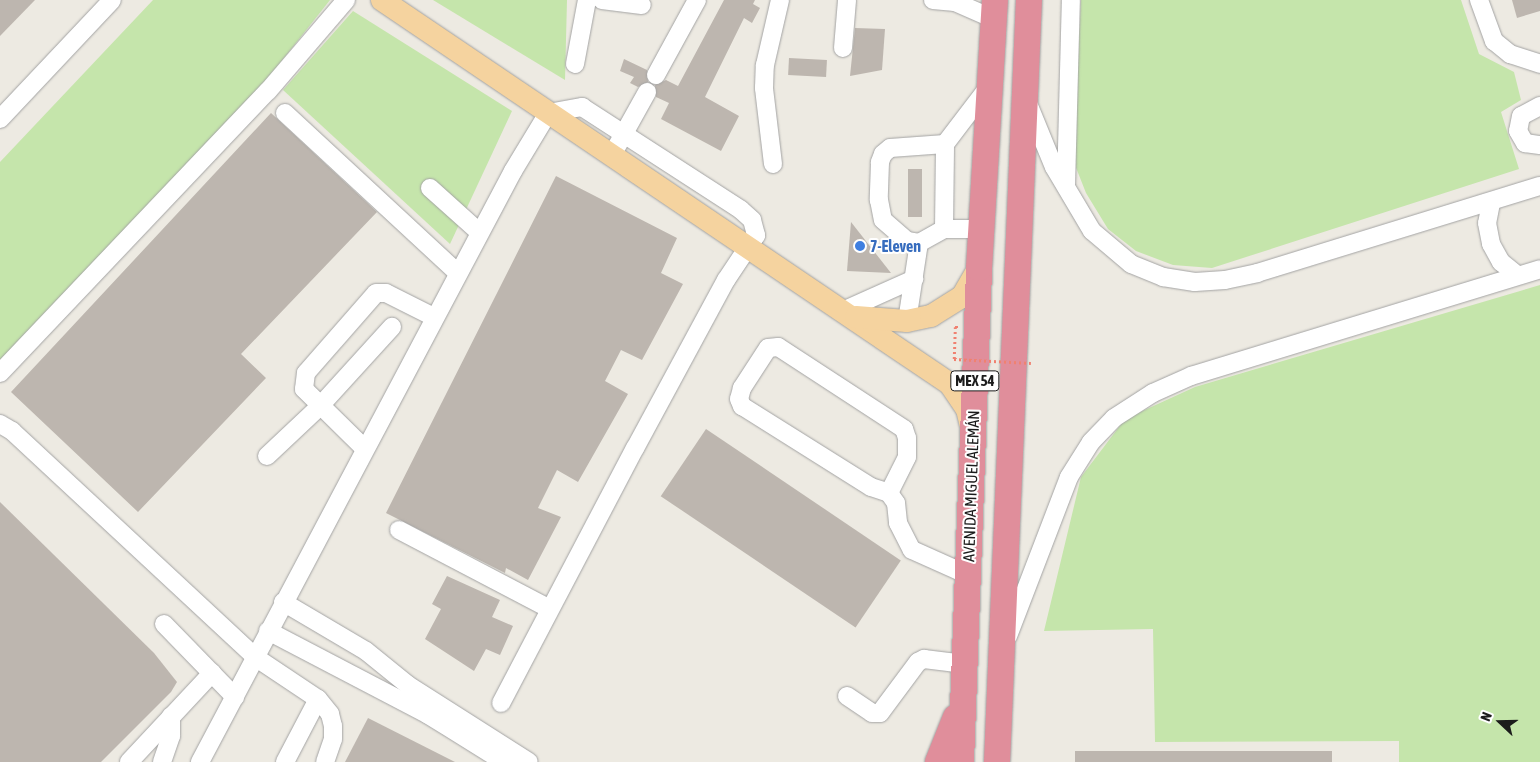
<!DOCTYPE html>
<html>
<head>
<meta charset="utf-8">
<style>
  body { margin:0 }
  #map { position:relative; width:1540px; height:762px; overflow:hidden; background:#edeae2; font-family:"Asap Condensed",sans-serif }
  div>[style] { position:absolute }
  .grass>* { inset:0; background:#c5e5ab }
  .building>* { inset:0; background:#bdb6af; transform-origin:0 0 }
  .path>* { height:2.5px; margin-top:-1.25px; transform-origin:0; background:repeating-linear-gradient(90deg,#f08170 0 2.5px,transparent 0 5px) }
  .roads { filter:drop-shadow(0 0 1px #a3a3a3) drop-shadow(0 0 1px #a3a3a3) }
  .minor>* { height:18px; margin:-9px; padding:0 9px; transform-origin:9px; border-radius:9px; background:#fff }
  .major>* { height:22px; margin:-11px; padding:0 11px; transform-origin:11px; border-radius:11px; background:#f5d39f }
  .highway>* { height:26px; margin:-13px; padding:0 13px; transform-origin:13px; border-radius:13px; background:#e08e9b }
  .path-bridge>* { height:2.5px; margin-top:-1.25px; transform-origin:0; background:repeating-linear-gradient(90deg,#f08170 0 2.5px,transparent 0 5px) }
  .dots>* { width:14px; height:14px; translate:-50% -50%; box-sizing:border-box; border:2px solid #fff; border-radius:50% }
  span { translate:-50% -50%; white-space:nowrap; text-align:center; line-height:1.15; -webkit-text-stroke:4px #fff; paint-order:stroke }
  .shield-label span { padding:1px 4px; background:#fff; border:1px solid; border-radius:4px; -webkit-text-stroke-width:0 }
  .shield-label { font-size:15px; color:#1c1c1c; font-weight:700 }
  .shop-label { font-size:16px; color:#366cbe; font-weight:700 }
  .left { translate:0 -50%; text-align:left }
  .street-label { font-size:16px; color:#1c1c1c }
  .north { position:absolute; left:1475px; top:697px; width:50px; height:50px; -webkit-text-stroke:4px #fff; paint-order:stroke; rotate:291deg; font-size:14px; font-weight:700; line-height:20px; text-align:center; color:#1c1c1c }
  .north::after { content:''; display:block; margin:auto; width:18px; height:22px; background:#1c1c1c; clip-path:polygon(50% 0,100% 100%,50% 72%,0 100%) }
</style>
</head>
<body>
<div id="map">
  <div class="grass">
    <div style="clip-path:polygon(153px 0,330px 0,258px 91px,0 363px,0 162px)"></div>
    <div style="clip-path:polygon(433px 0,567px 0,565px 80px)"></div>
    <div style="clip-path:polygon(1081px 0,1461px 0,1479px 54px,1514px 72px,1521px 100px,1501px 112px,1519px 169px,1212px 268px,1173px 265px,1136px 251px,1108px 229px,1086px 193px,1073px 160px)"></div>
    <div style="clip-path:polygon(353px 11px,512px 111px,450px 244px,283px 90px)"></div>
    <div style="clip-path:polygon(1540px 285px,1540px 762px,1399px 762px,1399px 741px,1155px 742px,1153px 629px,1044px 631px,1081px 477px,1125px 419px,1195px 387px)"></div>
  </div>
  <div class="building">
    <div style="clip-path:polygon(0 0,35px 0,0 36px)"></div>
    <div style="clip-path:polygon(724px 0,755px 0,753px 4px,760px 8px,752px 23px,744px 18px,705px 97px,739px 116px,721px 151px,661px 119px,669px 103px,656px 97px,655px 85px,666px 80px,678px 86px)"></div>
    <div style="clip-path:polygon(1512px 0,1540px 0,1540px 11px,1517px 18px)"></div>
    <div style="clip-path:polygon(855px 28px,885px 29px,882px 70px,850px 76px)"></div>
    <div style="left:789px;top:58px;width:38px;height:17px;rotate:3deg"></div>
    <div style="clip-path:polygon(624px 59px,647px 70px,648px 82px,638px 87px,630px 83px,634px 77px,620px 71px)"></div>
    <div style="clip-path:polygon(271px 113px,377px 212px,241px 354px,266px 378px,138px 512px,11px 392px)"></div>
    <div style="left:908px;top:169px;width:14px;height:48px"></div>
    <div style="clip-path:polygon(556px 176px,677px 238px,661px 273px,683px 284px,642px 360px,621px 350px,605px 381px,628px 394px,578px 482px,557px 470px,538px 508px,561px 517px,528px 580px,506px 568px,505px 573px,386px 513px)"></div>
    <div style="clip-path:polygon(851px 222px,891px 273px,847px 271px)"></div>
    <div style="left:706px;top:429px;width:235px;height:81px;rotate:34deg"></div>
    <div style="clip-path:polygon(0 502px,154px 653px,177px 682px,171px 692px,101px 762px,0 762px)"></div>
    <div style="clip-path:polygon(447px 576px,500px 600px,492px 617px,513px 626px,500px 655px,486px 649px,474px 671px,425px 639px,441px 609px,432px 604px)"></div>
    <div style="clip-path:polygon(368px 718px,455px 762px,345px 762px)"></div>
    <div style="left:1075px;top:751px;width:257px;height:11px"></div>
  </div>
  <div class="path">
    <div style="left:954px;top:359px;width:32px;rotate:-88deg"></div>
    <div style="left:955px;top:327px;width:4px"></div>
  </div>
  <div class="roads">
    <div class="minor">
      <div style="left:602px;top:0;width:40px;rotate:7.1deg"></div>
      <div style="left:933px;top:0;width:22px;rotate:5deg"></div>
      <div style="left:955px;top:2px;width:43px;rotate:23.6deg"></div>
      <div style="left:1479px;top:0;width:44px;rotate:69.9deg"></div>
      <div style="left:1494px;top:41px;width:21px;rotate:39deg"></div>
      <div style="left:1510px;top:54px;width:32px;rotate:18deg"></div>
      <div style="left:843px;top:48px;width:48px;rotate:-85.2deg"></div>
      <div style="left:575px;top:64px;width:65px;rotate:-79.4deg"></div>
      <div style="left:656px;top:75px;width:85px;rotate:-61.3deg"></div>
      <div style="left:1029px;top:106px;width:66px;rotate:67.7deg"></div>
      <div style="left:1054px;top:167px;width:74px;rotate:59.3deg"></div>
      <div style="left:1092px;top:231px;width:51px;rotate:40.2deg"></div>
      <div style="left:1131px;top:264px;width:35px;rotate:22deg"></div>
      <div style="left:1163px;top:277px;width:32px;rotate:9deg"></div>
      <div style="left:1195px;top:282px;width:30px;rotate:-4deg"></div>
      <div style="left:1225px;top:280px;width:33px;rotate:-12deg"></div>
      <div style="left:1257px;top:273px;width:296px;rotate:-17.1deg"></div>
      <div style="left:1540px;top:106px;width:21px;rotate:152deg"></div>
      <div style="left:1521px;top:116px;width:15px;rotate:101deg"></div>
      <div style="left:1518px;top:131px;width:14px;rotate:60deg"></div>
      <div style="left:1525px;top:143px;width:15px;rotate:8deg"></div>
      <div style="left:285px;top:113px;width:234px;rotate:42.8deg"></div>
      <div style="left:0;top:119px;width:163px;rotate:-46.7deg"></div>
      <div style="left:945px;top:144px;width:55px;rotate:175.8deg"></div>
      <div style="left:890px;top:148px;width:9px;rotate:139deg"></div>
      <div style="left:883px;top:154px;width:9px;rotate:111deg"></div>
      <div style="left:880px;top:162px;width:38px;rotate:92deg"></div>
      <div style="left:879px;top:200px;width:20px;rotate:79deg"></div>
      <div style="left:883px;top:220px;width:32px;rotate:41deg"></div>
      <div style="left:907px;top:241px;width:12px;rotate:9deg"></div>
      <div style="left:919px;top:243px;width:29px;rotate:-29deg"></div>
      <div style="left:944px;top:229px;width:37px"></div>
      <div style="left:612px;top:155px;width:72px;rotate:-60.9deg"></div>
      <div style="left:773px;top:164px;width:77px;rotate:-96.8deg"></div>
      <div style="left:764px;top:88px;width:23px;rotate:-88deg"></div>
      <div style="left:765px;top:65px;width:67px;rotate:-77deg"></div>
      <div style="left:1066px;top:186px;width:186px;rotate:-88.5deg"></div>
      <div style="left:430px;top:188px;width:66px;rotate:41.9deg"></div>
      <div style="left:1491px;top:203px;width:20px;rotate:101deg"></div>
      <div style="left:1487px;top:223px;width:21px;rotate:79deg"></div>
      <div style="left:1491px;top:244px;width:21px;rotate:61deg"></div>
      <div style="left:1501px;top:262px;width:21px;rotate:39deg"></div>
      <div style="left:944px;top:229px;width:85px;rotate:-89.3deg"></div>
      <div style="left:945px;top:144px;width:74px;rotate:-52.7deg"></div>
      <div style="left:845px;top:310px;width:76px;rotate:-24.2deg"></div>
      <div style="left:907px;top:321px;width:79px;rotate:-81.3deg"></div>
      <div style="left:0;top:373px;width:389px;rotate:-46.5deg"></div>
      <div style="left:268px;top:91px;width:120px;rotate:-49.4deg"></div>
      <div style="left:0;top:424px;width:14px;rotate:30deg"></div>
      <div style="left:12px;top:431px;width:332px;rotate:42.9deg"></div>
      <div style="left:255px;top:657px;width:76px;rotate:33.7deg"></div>
      <div style="left:318px;top:699px;width:19px;rotate:51deg"></div>
      <div style="left:330px;top:714px;width:12px;rotate:76deg"></div>
      <div style="left:333px;top:726px;width:13px;rotate:90deg"></div>
      <div style="left:333px;top:739px;width:24px;rotate:109deg"></div>
      <div style="left:364px;top:448px;width:84px;rotate:-135.5deg"></div>
      <div style="left:304px;top:389px;width:16px;rotate:-83deg"></div>
      <div style="left:306px;top:373px;width:106px;rotate:-48.8deg"></div>
      <div style="left:376px;top:293px;width:10px"></div>
      <div style="left:386px;top:293px;width:54px;rotate:26.6deg"></div>
      <div style="left:267px;top:456px;width:73px;rotate:-43.3deg"></div>
      <div style="left:320px;top:406px;width:107px;rotate:-47.7deg"></div>
      <div style="left:889px;top:493px;width:40px;rotate:-63.4deg"></div>
      <div style="left:907px;top:457px;width:19px;rotate:-90deg"></div>
      <div style="left:907px;top:438px;width:9px;rotate:-108deg"></div>
      <div style="left:904px;top:429px;width:150px;rotate:-146.9deg"></div>
      <div style="left:778px;top:347px;width:10px;rotate:174deg"></div>
      <div style="left:768px;top:348px;width:48px;rotate:123deg"></div>
      <div style="left:742px;top:388px;width:11px;rotate:105deg"></div>
      <div style="left:739px;top:399px;width:8px;rotate:67deg"></div>
      <div style="left:742px;top:406px;width:152px;rotate:32.1deg"></div>
      <div style="left:871px;top:487px;width:19px;rotate:18deg"></div>
      <div style="left:889px;top:493px;width:12px;rotate:55deg"></div>
      <div style="left:896px;top:503px;width:20px;rotate:84deg"></div>
      <div style="left:898px;top:523px;width:30px;rotate:63deg"></div>
      <div style="left:912px;top:550px;width:61px;rotate:24.1deg"></div>
      <div style="left:399px;top:530px;width:170px;rotate:27.6deg"></div>
      <div style="left:283px;top:602px;width:96px;rotate:30.6deg"></div>
      <div style="left:366px;top:651px;width:54px;rotate:39deg"></div>
      <div style="left:408px;top:685px;width:143px;rotate:32.5deg"></div>
      <div style="left:164px;top:624px;width:102px;rotate:45.8deg"></div>
      <div style="left:268px;top:631px;width:179px;rotate:27.6deg"></div>
      <div style="left:427px;top:714px;width:91px;rotate:31.9deg"></div>
      <div style="left:1008px;top:636px;width:170px;rotate:-69deg"></div>
      <div style="left:1069px;top:477px;width:41px;rotate:-57.8deg"></div>
      <div style="left:1091px;top:442px;width:33px;rotate:-46deg"></div>
      <div style="left:1114px;top:418px;width:46px;rotate:-32.7deg"></div>
      <div style="left:1153px;top:393px;width:42px;rotate:-24.1deg"></div>
      <div style="left:1191px;top:376px;width:365px;rotate:-17deg"></div>
      <div style="left:847px;top:696px;width:30px;rotate:34deg"></div>
      <div style="left:872px;top:713px;width:8px"></div>
      <div style="left:880px;top:713px;width:64px;rotate:-53.3deg"></div>
      <div style="left:918px;top:662px;width:7px;rotate:-27deg"></div>
      <div style="left:924px;top:659px;width:41px;rotate:7deg"></div>
      <div style="left:129px;top:762px;width:122px;rotate:-47deg"></div>
      <div style="left:162px;top:762px;width:28px;rotate:-71deg"></div>
      <div style="left:171px;top:736px;width:20px;rotate:-90deg"></div>
      <div style="left:200px;top:762px;width:669px;rotate:-62.09deg"></div>
      <div style="left:513px;top:171px;width:68px;rotate:-58.9deg"></div>
      <div style="left:548px;top:113px;width:35px;rotate:-10deg"></div>
      <div style="left:582px;top:107px;width:189px;rotate:32.9deg"></div>
      <div style="left:741px;top:210px;width:15px;rotate:42deg"></div>
      <div style="left:752px;top:220px;width:16px;rotate:75deg"></div>
      <div style="left:756px;top:235px;width:54px;rotate:123.7deg"></div>
      <div style="left:726px;top:280px;width:191px;rotate:118.4deg"></div>
      <div style="left:635px;top:448px;width:288px;rotate:117.7deg"></div>
      <div style="left:285px;top:762px;width:71px;rotate:-62.4deg"></div>
    </div>
    <div class="major">
      <div style="left:382px;top:0;width:686px;rotate:34.06deg"></div>
      <div style="left:950px;top:384px;width:30px;rotate:56deg"></div>
      <div style="left:967px;top:409px;width:17px;rotate:77deg"></div>
      <div style="left:856px;top:317px;width:51px;rotate:4.5deg"></div>
      <div style="left:907px;top:321px;width:25px;rotate:-12deg"></div>
      <div style="left:931px;top:316px;width:36px;rotate:-32deg"></div>
      <div style="left:962px;top:297px;width:34px;rotate:-60deg"></div>
    </div>
    <div class="highway">
      <div style="left:938px;top:762px;width:48px;rotate:-68.2deg"></div>
      <div style="left:961px;top:762px;width:494px;rotate:-87.9deg"></div>
      <div style="left:979px;top:268px;width:268px;rotate:-86.6deg"></div>
      <div style="left:997px;top:762px;width:763px;rotate:-87.6deg"></div>
    </div>
  </div>
  <div class="path-bridge">
    <div style="left:954px;top:359px;width:77px;rotate:3deg"></div>
  </div>
  <div class="dots">
    <div style="left:860px;top:246px;background:#3f7fe0"></div>
  </div>
  <div class="shield-label">
    <span style="left:975px;top:381px">MEX 54</span>
  </div>
  <div class="shop-label">
    <span class="left" style="left:870px;top:246px">7-Eleven</span>
  </div>
  <div class="street-label">
    <span style="left:971px;top:486px;rotate:-88deg">AVENIDA MIGUEL ALEMÁN</span>
  </div>
  <div class="north">N</div>
</div>
</body>
</html>
